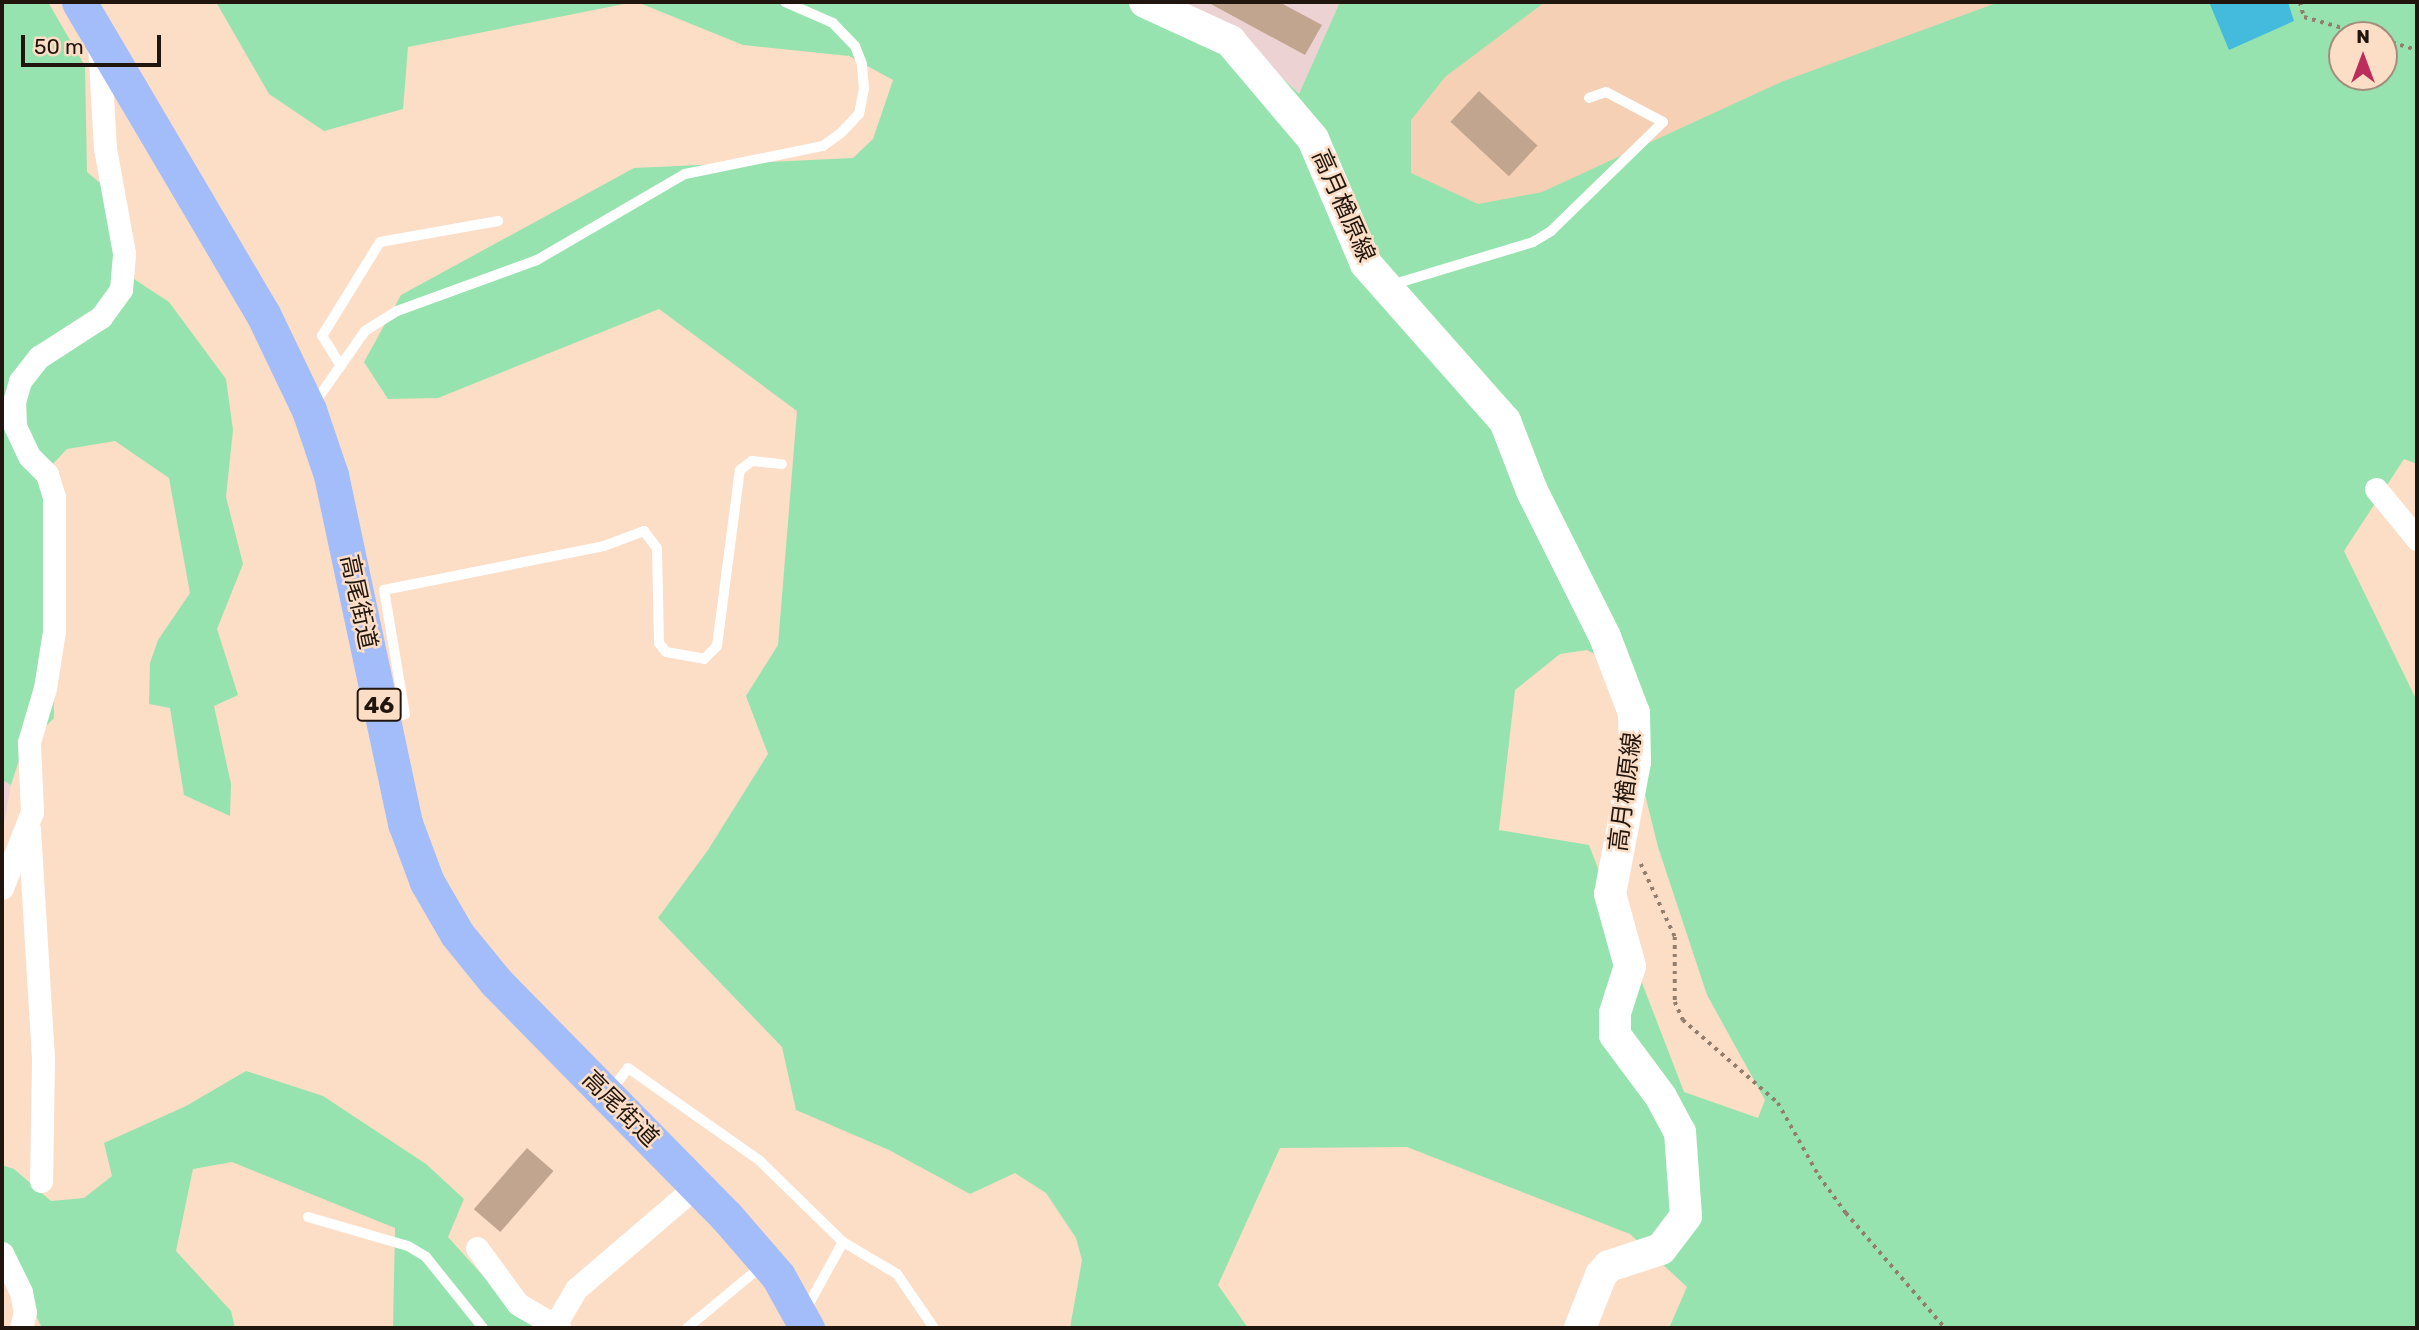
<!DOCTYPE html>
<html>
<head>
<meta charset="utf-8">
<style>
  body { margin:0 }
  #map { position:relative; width:2419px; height:1330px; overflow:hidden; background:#fcddc6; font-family:Rubik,"Noto Sans JP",sans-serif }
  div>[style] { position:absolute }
  .commercial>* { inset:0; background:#edd2d3 }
  .built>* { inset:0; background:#f6d0b4 }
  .green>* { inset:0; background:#97e3af }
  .water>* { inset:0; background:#4bd }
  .building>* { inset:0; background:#c2a58f; transform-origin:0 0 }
  .path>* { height:3.5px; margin-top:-1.75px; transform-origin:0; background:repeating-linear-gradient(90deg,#937e6e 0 3.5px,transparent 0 8.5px) }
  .lane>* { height:10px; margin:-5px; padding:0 5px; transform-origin:5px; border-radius:5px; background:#fff }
  .street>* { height:23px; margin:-11.5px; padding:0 11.5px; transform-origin:11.5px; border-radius:11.5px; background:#fff }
  .secondary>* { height:32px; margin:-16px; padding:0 16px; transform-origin:16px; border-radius:16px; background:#fff }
  .primary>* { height:35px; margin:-17.5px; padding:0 17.5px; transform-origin:17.5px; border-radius:17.5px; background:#a2bdfa }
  span { translate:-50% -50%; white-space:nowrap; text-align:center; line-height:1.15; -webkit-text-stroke:5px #fcddc6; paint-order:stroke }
  .shield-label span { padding:2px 5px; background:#fcddc6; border:2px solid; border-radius:5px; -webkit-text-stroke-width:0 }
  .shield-label { font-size:23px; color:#20160d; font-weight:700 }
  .street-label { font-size:24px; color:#20160d }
  .frame { position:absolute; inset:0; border:4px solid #20160d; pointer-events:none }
  .north { position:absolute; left:2328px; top:21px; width:70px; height:70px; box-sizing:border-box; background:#fcddc6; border:2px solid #a48d7c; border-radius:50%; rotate:0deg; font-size:19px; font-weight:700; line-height:28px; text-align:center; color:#20160d }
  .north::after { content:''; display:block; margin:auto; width:24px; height:32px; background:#bc2d5b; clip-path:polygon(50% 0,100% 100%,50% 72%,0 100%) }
  .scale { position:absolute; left:21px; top:35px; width:140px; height:32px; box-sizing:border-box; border:4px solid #20160d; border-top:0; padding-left:9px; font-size:21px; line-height:24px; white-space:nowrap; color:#20160d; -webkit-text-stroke:5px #fcddc6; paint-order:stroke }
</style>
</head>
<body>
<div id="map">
  <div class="commercial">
    <div style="clip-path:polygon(1170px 2px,1340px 2px,1299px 95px,1226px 23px)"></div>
    <div style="clip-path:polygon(2px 780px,11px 785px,2px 835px)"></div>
  </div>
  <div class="built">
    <div style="clip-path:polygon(1366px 2px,2297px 2px,1452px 336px)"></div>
  </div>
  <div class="green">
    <div style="clip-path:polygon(2px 2px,48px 2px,85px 66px,87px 172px,106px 188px,134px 279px,169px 302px,226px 379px,233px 430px,226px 497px,243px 564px,217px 629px,238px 695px,214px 706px,231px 784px,230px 816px,184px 795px,170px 708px,149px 704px,150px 663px,158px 640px,190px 593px,169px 478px,115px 441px,67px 449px,50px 467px,54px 718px,22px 751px,11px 785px,2px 780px)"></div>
    <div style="clip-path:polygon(216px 2px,634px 2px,408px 47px,403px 109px,324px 131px,269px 94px)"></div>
    <div style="clip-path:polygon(evenodd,637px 2px,1170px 2px,1226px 23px,1299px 94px,1340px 2px,1545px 2px,1445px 77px,1411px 120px,1411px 173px,1478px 204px,1542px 192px,1781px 82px,1999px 2px,2417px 2px,2417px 464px,2404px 459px,2344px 551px,2417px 701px,2417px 1328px,1669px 1328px,1687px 1287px,1630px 1234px,1407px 1147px,1280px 1148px,1218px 1285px,1248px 1328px,1070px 1328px,1082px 1260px,1076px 1238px,1046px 1193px,1015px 1173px,970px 1194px,889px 1150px,796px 1110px,782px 1047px,658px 918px,708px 850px,768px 754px,746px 696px,778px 645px,797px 411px,659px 309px,438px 398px,388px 399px,364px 362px,401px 295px,634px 168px,853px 158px,873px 139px,893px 80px,849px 56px,743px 45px,637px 2px,2342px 35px,2384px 35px,2384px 77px,2342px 77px,2342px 35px,637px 2px,1587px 650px,1629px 673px,1635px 754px,1658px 847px,1707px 995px,1765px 1100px,1758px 1118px,1684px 1092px,1589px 845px,1499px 830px,1515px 690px,1560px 654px,1587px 650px)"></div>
    <div style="clip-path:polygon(246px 1071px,323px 1096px,426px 1164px,464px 1199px,448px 1237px,511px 1307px,546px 1328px,393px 1328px,395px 1228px,232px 1162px,193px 1169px,176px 1251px,231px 1311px,235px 1328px,42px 1328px,2px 1247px,2px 1165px,14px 1169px,51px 1201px,84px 1198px,112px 1176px,104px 1143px,186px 1106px)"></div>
  </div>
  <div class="water">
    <div style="clip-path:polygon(2209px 2px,2288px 2px,2294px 21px,2229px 50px)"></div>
  </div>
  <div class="building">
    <div style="clip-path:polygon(1207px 2px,1279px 2px,1322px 25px,1305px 55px)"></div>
    <div style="left:1479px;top:91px;width:80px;height:42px;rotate:43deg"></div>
    <div style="left:527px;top:1148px;width:35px;height:81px;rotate:41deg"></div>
  </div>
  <div class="path">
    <div style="left:2300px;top:2px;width:16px;rotate:75deg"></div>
    <div style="left:2304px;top:17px;width:66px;rotate:15.9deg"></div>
    <div style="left:2384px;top:40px;width:34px;rotate:17deg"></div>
    <div style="left:1641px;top:864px;width:81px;rotate:65deg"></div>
    <div style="left:1675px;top:937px;width:65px;rotate:90deg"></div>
    <div style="left:1675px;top:1002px;width:20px;rotate:66deg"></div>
    <div style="left:1683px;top:1020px;width:126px;rotate:41.1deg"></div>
    <div style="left:1778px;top:1103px;width:84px;rotate:60.7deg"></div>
    <div style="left:1819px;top:1176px;width:46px;rotate:53.9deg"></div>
    <div style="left:1846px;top:1213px;width:152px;rotate:49.3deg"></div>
  </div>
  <div class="lane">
    <div style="left:1391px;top:285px;width:148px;rotate:-16.8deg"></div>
    <div style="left:1533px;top:242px;width:21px;rotate:-31deg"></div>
    <div style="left:1551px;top:231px;width:156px;rotate:-44.2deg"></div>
    <div style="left:1663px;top:122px;width:64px;rotate:-152.2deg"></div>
    <div style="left:1606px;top:92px;width:18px;rotate:161deg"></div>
    <div style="left:341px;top:366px;width:36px;rotate:-122deg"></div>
    <div style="left:322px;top:336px;width:110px;rotate:-58.3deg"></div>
    <div style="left:380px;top:242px;width:120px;rotate:-10.1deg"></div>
    <div style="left:313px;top:405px;width:90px;rotate:-54.9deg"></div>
    <div style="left:365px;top:331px;width:38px;rotate:-32deg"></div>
    <div style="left:397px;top:311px;width:149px;rotate:-20deg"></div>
    <div style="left:537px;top:260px;width:171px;rotate:-30.2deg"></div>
    <div style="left:685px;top:174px;width:141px;rotate:-11.5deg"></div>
    <div style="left:823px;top:146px;width:22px;rotate:-36deg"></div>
    <div style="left:841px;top:133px;width:26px;rotate:-47deg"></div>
    <div style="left:859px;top:114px;width:25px;rotate:-79deg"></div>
    <div style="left:864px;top:89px;width:25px;rotate:-95deg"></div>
    <div style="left:862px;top:64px;width:19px;rotate:-111deg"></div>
    <div style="left:855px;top:46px;width:32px;rotate:-134deg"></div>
    <div style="left:833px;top:23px;width:52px;rotate:-156.4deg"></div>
    <div style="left:388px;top:720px;width:18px;rotate:-19deg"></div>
    <div style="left:405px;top:714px;width:126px;rotate:-99.6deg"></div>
    <div style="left:384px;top:590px;width:224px;rotate:-11.3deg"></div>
    <div style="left:604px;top:546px;width:43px;rotate:-20.6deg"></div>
    <div style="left:644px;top:531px;width:21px;rotate:53deg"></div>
    <div style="left:657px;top:548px;width:95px;rotate:88.8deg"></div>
    <div style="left:659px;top:643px;width:11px;rotate:52deg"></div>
    <div style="left:666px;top:652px;width:39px;rotate:10deg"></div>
    <div style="left:704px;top:659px;width:18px;rotate:-45deg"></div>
    <div style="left:717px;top:646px;width:177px;rotate:-82.6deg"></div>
    <div style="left:740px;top:470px;width:15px;rotate:-37deg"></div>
    <div style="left:752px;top:461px;width:30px;rotate:6deg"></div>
    <div style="left:610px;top:1092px;width:30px;rotate:-53deg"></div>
    <div style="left:628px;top:1068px;width:160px;rotate:35.1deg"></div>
    <div style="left:759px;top:1160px;width:117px;rotate:44.3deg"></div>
    <div style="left:843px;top:1242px;width:63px;rotate:30.7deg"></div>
    <div style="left:897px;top:1274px;width:65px;rotate:55.6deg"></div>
    <div style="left:308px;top:1217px;width:104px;rotate:16.2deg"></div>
    <div style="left:408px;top:1246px;width:21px;rotate:31deg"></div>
    <div style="left:426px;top:1257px;width:91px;rotate:51.2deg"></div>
    <div style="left:805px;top:1311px;width:79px;rotate:-61.2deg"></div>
    <div style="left:687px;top:1328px;width:99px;rotate:-39.7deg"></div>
  </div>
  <div class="street">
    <div style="left:2376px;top:489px;width:65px;rotate:50.6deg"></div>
    <div style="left:29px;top:829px;width:231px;rotate:86.5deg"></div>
    <div style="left:43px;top:1060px;width:121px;rotate:90.9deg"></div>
    <div style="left:2px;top:888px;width:82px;rotate:-68.5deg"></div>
    <div style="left:32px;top:812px;width:70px;rotate:-92.5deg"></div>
    <div style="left:29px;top:742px;width:56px;rotate:-73.5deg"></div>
    <div style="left:45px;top:688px;width:58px;rotate:-81deg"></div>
    <div style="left:54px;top:631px;width:134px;rotate:-90deg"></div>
    <div style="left:54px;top:497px;width:24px;rotate:-107deg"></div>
    <div style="left:47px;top:474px;width:25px;rotate:-135deg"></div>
    <div style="left:29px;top:456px;width:33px;rotate:-115deg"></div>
    <div style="left:15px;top:426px;width:24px;rotate:-92deg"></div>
    <div style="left:14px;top:402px;width:22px;rotate:-74deg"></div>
    <div style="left:20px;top:381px;width:31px;rotate:-52deg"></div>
    <div style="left:39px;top:357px;width:74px;rotate:-32.8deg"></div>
    <div style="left:101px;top:317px;width:34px;rotate:-54deg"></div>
    <div style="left:121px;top:289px;width:36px;rotate:-85deg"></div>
    <div style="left:124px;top:253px;width:107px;rotate:-100.3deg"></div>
    <div style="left:105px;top:148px;width:104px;rotate:-93.3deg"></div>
    <div style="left:477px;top:1248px;width:69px;rotate:53.8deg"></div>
    <div style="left:518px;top:1304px;width:48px;rotate:30.3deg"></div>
    <div style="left:2px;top:1253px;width:43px;rotate:64deg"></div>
    <div style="left:21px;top:1292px;width:20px;rotate:79deg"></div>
    <div style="left:25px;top:1312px;width:16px;rotate:104deg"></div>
    <div style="left:555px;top:1325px;width:42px;rotate:-59.7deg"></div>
    <div style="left:576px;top:1289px;width:158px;rotate:-40.6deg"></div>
  </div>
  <div class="secondary">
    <div style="left:1145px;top:2px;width:94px;rotate:24.6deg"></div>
    <div style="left:1230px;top:41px;width:128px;rotate:49.7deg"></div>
    <div style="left:1313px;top:139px;width:136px;rotate:67deg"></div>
    <div style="left:1366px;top:264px;width:210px;rotate:48.5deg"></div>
    <div style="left:1505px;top:421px;width:75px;rotate:68.9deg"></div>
    <div style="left:1532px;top:491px;width:163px;rotate:63.4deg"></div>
    <div style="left:1605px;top:637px;width:81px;rotate:69.1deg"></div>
    <div style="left:1634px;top:713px;width:49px;rotate:88.8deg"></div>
    <div style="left:1635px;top:762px;width:134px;rotate:100.7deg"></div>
    <div style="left:1610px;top:894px;width:75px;rotate:74.5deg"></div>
    <div style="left:1630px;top:966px;width:49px;rotate:107.7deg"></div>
    <div style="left:1615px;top:1013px;width:22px;rotate:90deg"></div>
    <div style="left:1615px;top:1035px;width:77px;rotate:53.4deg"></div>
    <div style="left:1661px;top:1097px;width:40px;rotate:62deg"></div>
    <div style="left:1680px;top:1132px;width:84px;rotate:85.9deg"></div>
    <div style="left:1686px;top:1216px;width:41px;rotate:127.1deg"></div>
    <div style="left:1661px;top:1249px;width:55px;rotate:161.9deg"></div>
    <div style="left:1609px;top:1266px;width:12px;rotate:132deg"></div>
    <div style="left:1601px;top:1275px;width:57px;rotate:111.6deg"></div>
  </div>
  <div class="primary">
    <div style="left:79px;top:2px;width:362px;rotate:59.5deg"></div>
    <div style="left:263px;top:314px;width:106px;rotate:64.4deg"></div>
    <div style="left:309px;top:410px;width:69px;rotate:71.3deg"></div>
    <div style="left:331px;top:475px;width:356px;rotate:78deg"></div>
    <div style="left:405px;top:823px;width:63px;rotate:69.6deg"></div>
    <div style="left:427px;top:882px;width:60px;rotate:60deg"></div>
    <div style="left:457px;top:934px;width:62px;rotate:50.9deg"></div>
    <div style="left:496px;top:982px;width:328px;rotate:45.5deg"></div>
    <div style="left:726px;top:1216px;width:79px;rotate:49.1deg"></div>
    <div style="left:778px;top:1276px;width:60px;rotate:60.9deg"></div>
  </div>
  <div class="shield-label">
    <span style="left:379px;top:705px">46</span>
  </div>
  <div class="street-label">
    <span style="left:1343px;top:206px;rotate:66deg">高月楢原線</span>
    <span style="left:358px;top:602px;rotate:78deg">高尾街道</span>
    <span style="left:1626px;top:792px;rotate:-83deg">高月楢原線</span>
    <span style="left:620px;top:1109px;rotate:45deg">高尾街道</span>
  </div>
  <div class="frame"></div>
  <div class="north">N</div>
  <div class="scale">50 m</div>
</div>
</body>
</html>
